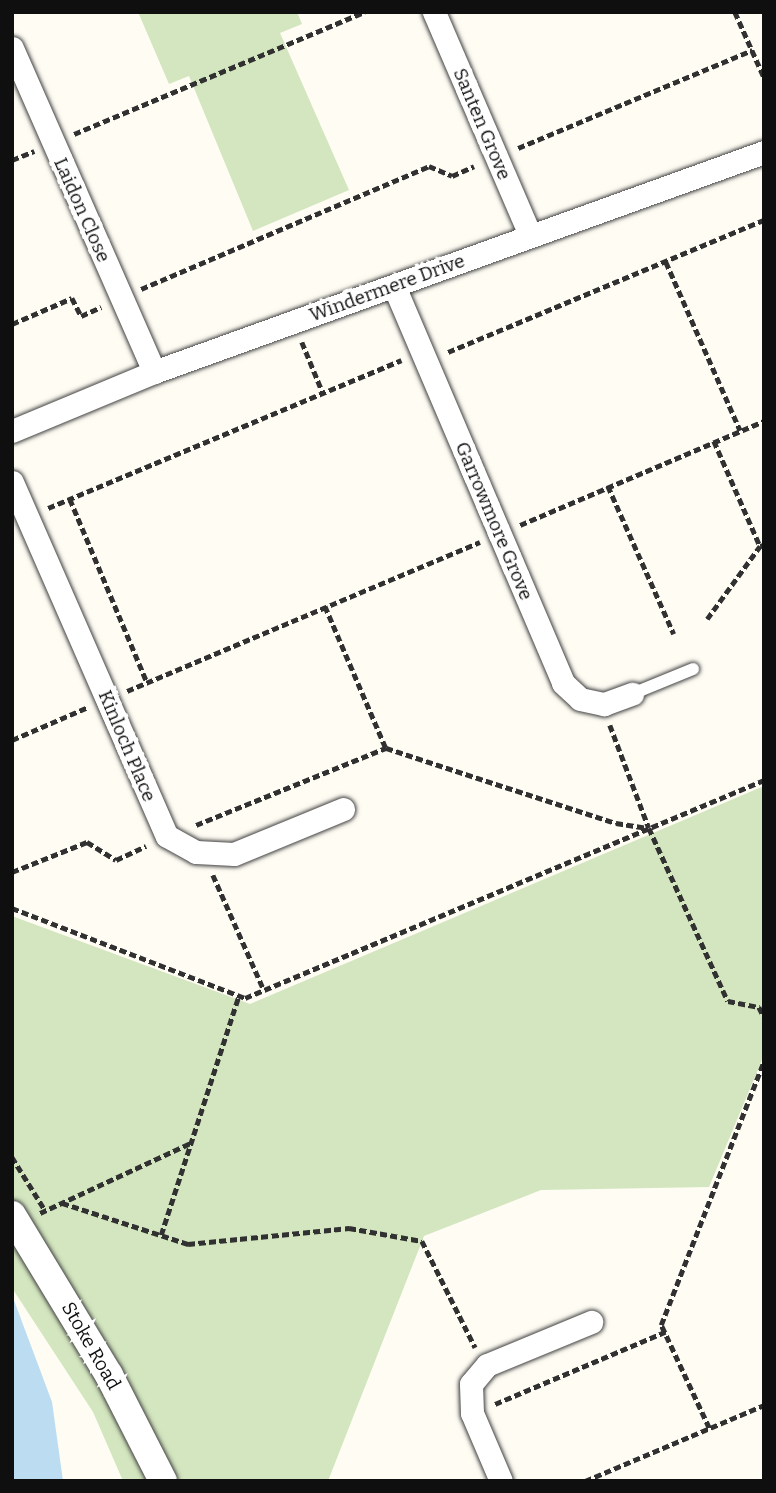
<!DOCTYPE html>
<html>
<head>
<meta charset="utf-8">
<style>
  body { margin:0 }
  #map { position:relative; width:776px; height:1493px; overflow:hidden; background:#fefcf3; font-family:Bitter,serif }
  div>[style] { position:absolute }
  .green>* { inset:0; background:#d3e6bf }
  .water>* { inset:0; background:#bcddf1 }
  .path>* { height:4.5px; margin-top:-2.25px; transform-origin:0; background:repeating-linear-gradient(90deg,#313131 0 7px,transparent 0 10.5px) }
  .roads { filter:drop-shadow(0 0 2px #424242) drop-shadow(0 0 2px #424242) }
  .service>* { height:12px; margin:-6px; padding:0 6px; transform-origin:6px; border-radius:6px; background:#fff }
  .minor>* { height:23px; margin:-11.5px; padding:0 11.5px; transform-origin:11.5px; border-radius:11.5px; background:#fff }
  .tertiary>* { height:28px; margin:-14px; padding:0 14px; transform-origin:14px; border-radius:14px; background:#fff }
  span { translate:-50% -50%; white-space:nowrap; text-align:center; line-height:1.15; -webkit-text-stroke:7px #fff; paint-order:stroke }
  .street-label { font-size:19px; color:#0f0f0f }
  .frame { position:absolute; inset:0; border:14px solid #0f0f0f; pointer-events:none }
</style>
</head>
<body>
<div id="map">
  <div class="green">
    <div style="clip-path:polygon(138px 12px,297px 12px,302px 24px,280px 33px,349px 190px,253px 231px,189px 76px,169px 84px)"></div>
    <div style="clip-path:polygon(764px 786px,764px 1055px,709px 1187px,541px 1190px,424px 1236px,328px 1481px,123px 1481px,93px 1412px,12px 1288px,12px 916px,250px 1004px)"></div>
  </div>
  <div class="water">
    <div style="clip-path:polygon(12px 1295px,52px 1402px,63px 1481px,12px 1481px)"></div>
  </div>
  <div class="path">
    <div style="left:735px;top:12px;width:71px;rotate:66deg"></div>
    <div style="left:74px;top:134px;width:315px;rotate:-22.8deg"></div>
    <div style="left:518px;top:148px;width:254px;rotate:-22.7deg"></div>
    <div style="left:12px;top:160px;width:24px;rotate:-22deg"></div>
    <div style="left:666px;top:262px;width:184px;rotate:66.2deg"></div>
    <div style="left:141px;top:289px;width:313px;rotate:-23.1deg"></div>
    <div style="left:429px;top:166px;width:25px;rotate:23deg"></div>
    <div style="left:452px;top:176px;width:24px;rotate:-24deg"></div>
    <div style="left:12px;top:324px;width:65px;rotate:-23.4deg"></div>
    <div style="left:72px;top:298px;width:20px;rotate:63deg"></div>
    <div style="left:81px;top:316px;width:22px;rotate:-24deg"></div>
    <div style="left:302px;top:342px;width:55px;rotate:67.6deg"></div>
    <div style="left:448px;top:352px;width:342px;rotate:-22.7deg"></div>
    <div style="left:714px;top:441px;width:115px;rotate:66.3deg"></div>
    <div style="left:760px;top:546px;width:4px;rotate:-14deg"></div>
    <div style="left:608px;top:486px;width:162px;rotate:66deg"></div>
    <div style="left:70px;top:499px;width:199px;rotate:67.2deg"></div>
    <div style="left:48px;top:508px;width:383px;rotate:-22.7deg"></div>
    <div style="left:520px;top:525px;width:265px;rotate:-23.1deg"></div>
    <div style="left:325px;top:606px;width:155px;rotate:66.8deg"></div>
    <div style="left:386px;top:748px;width:242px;rotate:18.1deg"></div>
    <div style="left:616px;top:823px;width:32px;rotate:9deg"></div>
    <div style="left:707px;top:619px;width:90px;rotate:-54deg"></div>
    <div style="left:127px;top:691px;width:383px;rotate:-22.9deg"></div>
    <div style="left:610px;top:725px;width:110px;rotate:69.3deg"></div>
    <div style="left:649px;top:828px;width:190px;rotate:65.5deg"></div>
    <div style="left:728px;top:1001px;width:32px;rotate:11deg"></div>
    <div style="left:759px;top:1007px;width:11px;rotate:63deg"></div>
    <div style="left:12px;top:740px;width:81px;rotate:-23.4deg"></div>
    <div style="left:196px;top:825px;width:205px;rotate:-22.1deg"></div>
    <div style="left:12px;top:872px;width:81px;rotate:-21.8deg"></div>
    <div style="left:87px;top:842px;width:34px;rotate:32deg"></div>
    <div style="left:116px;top:860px;width:33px;rotate:-25deg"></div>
    <div style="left:213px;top:875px;width:126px;rotate:66.1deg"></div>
    <div style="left:12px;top:908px;width:250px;rotate:21.1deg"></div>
    <div style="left:245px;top:998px;width:563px;rotate:-22.78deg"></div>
    <div style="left:12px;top:1157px;width:62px;rotate:58.1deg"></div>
    <div style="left:62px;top:1203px;width:133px;rotate:18deg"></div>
    <div style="left:188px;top:1244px;width:162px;rotate:-5.7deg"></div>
    <div style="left:349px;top:1228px;width:74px;rotate:10.1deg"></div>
    <div style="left:422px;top:1241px;width:119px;rotate:63.4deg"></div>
    <div style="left:40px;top:1213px;width:166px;rotate:-24.9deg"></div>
    <div style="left:161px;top:1235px;width:252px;rotate:-72deg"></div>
    <div style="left:495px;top:1404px;width:185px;rotate:-23deg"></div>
    <div style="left:709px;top:1428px;width:114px;rotate:-115deg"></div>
    <div style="left:661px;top:1325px;width:283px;rotate:-68.7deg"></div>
    <div style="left:585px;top:1481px;width:194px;rotate:-23deg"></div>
  </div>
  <div class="roads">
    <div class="service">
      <div style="left:632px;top:694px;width:66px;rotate:-22.3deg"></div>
    </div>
    <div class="minor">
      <div style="left:434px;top:12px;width:243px;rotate:66.7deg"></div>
      <div style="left:12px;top:48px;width:354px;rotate:66.3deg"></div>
      <div style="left:394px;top:286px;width:431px;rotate:66.9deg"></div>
      <div style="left:563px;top:683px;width:23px;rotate:43deg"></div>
      <div style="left:580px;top:699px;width:25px;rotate:12deg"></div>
      <div style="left:604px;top:704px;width:30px;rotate:-20deg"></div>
      <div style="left:12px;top:431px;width:154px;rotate:-22.6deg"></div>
      <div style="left:154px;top:372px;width:648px;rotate:-19.83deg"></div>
      <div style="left:12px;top:482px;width:386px;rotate:66.4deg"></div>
      <div style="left:167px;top:836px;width:33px;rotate:29deg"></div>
      <div style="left:196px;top:852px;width:38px;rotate:3deg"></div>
      <div style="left:234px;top:854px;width:118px;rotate:-22.4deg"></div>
      <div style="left:501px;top:1481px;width:74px;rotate:-113.1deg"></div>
      <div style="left:472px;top:1413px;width:29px;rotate:-92deg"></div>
      <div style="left:471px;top:1384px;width:25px;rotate:-50deg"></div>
      <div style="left:487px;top:1365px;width:113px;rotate:-22.5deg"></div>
    </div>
    <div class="tertiary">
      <div style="left:12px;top:1215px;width:187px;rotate:58.8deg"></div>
      <div style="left:109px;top:1375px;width:119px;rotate:63deg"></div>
    </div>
  </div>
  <div class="street-label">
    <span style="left:482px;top:124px;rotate:67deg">Santen Grove</span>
    <span style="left:82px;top:210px;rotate:66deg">Laidon Close</span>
    <span style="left:387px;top:288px;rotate:-20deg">Windermere Drive</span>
    <span style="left:494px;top:521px;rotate:67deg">Garrowmore Grove</span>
    <span style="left:127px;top:746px;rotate:67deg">Kinloch Place</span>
    <span style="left:91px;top:1346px;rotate:60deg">Stoke Road</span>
  </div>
  <div class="frame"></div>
</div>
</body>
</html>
